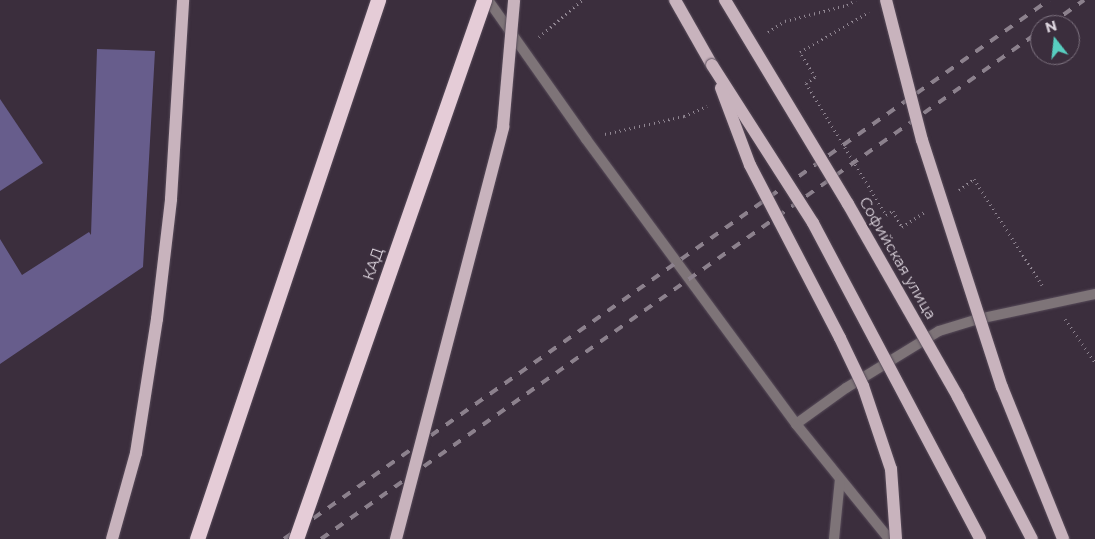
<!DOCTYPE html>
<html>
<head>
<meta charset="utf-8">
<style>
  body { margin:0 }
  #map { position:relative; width:1095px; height:539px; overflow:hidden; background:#3b2e3d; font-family:Montserrat,sans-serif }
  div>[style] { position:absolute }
  .building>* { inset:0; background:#675d8c }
  .path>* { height:3px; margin-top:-1.5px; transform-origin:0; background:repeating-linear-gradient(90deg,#908692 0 1px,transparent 0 5px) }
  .roads { filter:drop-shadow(0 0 1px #584c5a) drop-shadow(0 0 1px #584c5a) }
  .service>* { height:10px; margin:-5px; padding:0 5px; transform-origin:5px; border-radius:5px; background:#7e7478 }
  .minor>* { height:10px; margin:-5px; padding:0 5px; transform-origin:5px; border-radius:5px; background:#7e7478 }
  .primary>* { height:12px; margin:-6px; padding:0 6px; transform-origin:6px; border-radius:6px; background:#c8b3bd }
  .motorway>* { height:15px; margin:-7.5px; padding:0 7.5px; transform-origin:7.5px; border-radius:7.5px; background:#e5ccd7 }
  .rail>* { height:4px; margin-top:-2px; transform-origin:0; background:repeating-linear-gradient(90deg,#8c818d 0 9px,transparent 0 18px) }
  .path-bridge>* { height:3px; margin-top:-1.5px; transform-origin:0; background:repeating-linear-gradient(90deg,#908692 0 1px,transparent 0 5px) }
  .bridges { filter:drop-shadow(0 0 1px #584c5a) drop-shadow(0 0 1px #584c5a) }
  .primary-bridge>* { height:12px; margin:-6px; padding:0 6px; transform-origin:6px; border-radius:6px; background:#c8b3bd }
  .motorway-bridge>* { height:15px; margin:-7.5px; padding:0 7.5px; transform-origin:7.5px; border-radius:7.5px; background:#e5ccd7 }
  span { translate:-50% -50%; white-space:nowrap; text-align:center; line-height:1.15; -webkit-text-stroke:4px #3b2e3d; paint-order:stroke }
  .street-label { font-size:15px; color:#ded6df }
  .north { position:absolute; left:1030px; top:15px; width:50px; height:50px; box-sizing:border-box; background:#3b2e3d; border:1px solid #7c717e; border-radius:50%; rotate:344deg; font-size:14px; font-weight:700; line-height:20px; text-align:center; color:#ded6df }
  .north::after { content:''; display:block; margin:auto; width:18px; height:22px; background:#58cec0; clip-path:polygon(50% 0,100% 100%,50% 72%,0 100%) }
</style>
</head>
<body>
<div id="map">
  <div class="building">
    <div style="clip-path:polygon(97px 49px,155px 51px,143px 267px,0 364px,0 239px,22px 275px,89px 232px,91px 235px)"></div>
    <div style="clip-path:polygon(0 99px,43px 163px,0 191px)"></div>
  </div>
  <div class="path">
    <div style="left:768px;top:32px;width:20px;rotate:-33deg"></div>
    <div style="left:785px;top:21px;width:64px;rotate:-14.5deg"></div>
    <div style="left:847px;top:5px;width:10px;rotate:-29deg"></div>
    <div style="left:539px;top:37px;width:57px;rotate:-40.7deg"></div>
    <div style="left:815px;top:77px;width:29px;rotate:-121deg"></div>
    <div style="left:800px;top:52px;width:80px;rotate:-30.1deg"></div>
    <div style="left:605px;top:134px;width:81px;rotate:-12.8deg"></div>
    <div style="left:684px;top:116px;width:25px;rotate:-23deg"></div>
    <div style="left:959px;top:190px;width:19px;rotate:-36deg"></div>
    <div style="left:974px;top:179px;width:126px;rotate:57.3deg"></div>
    <div style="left:893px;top:211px;width:18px;rotate:61deg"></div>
    <div style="left:902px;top:227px;width:27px;rotate:-34deg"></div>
    <div style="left:1065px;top:319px;width:52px;rotate:55.1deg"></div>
  </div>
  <div class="roads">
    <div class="service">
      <div style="left:796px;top:424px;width:62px;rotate:-35.8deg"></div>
      <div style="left:846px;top:388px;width:109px;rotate:-31.5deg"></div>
      <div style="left:939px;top:331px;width:41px;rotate:-17.1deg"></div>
      <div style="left:978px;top:319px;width:120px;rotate:-12.1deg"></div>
    </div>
    <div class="minor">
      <div style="left:488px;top:0;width:170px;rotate:54.8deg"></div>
      <div style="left:586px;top:139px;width:354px;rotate:53.6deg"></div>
      <div style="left:796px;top:424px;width:148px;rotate:51deg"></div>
      <div style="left:834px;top:539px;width:60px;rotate:-84.3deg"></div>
    </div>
    <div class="primary">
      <div style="left:675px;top:0;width:75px;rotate:60.4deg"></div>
      <div style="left:112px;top:539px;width:89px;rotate:-74.4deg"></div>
      <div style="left:136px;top:453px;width:136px;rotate:-81.1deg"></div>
      <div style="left:157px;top:319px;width:121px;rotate:-83.3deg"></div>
      <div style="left:171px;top:199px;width:199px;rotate:-86.5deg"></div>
    </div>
    <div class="motorway">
      <div style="left:197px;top:539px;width:569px;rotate:-71.44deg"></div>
    </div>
  </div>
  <div class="rail">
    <div style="left:1049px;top:25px;width:43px;rotate:-35.5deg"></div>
    <div style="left:284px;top:539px;width:936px;rotate:-35.17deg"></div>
    <div style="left:321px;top:539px;width:880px;rotate:-35.24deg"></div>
  </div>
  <div class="path-bridge">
    <div style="left:815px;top:77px;width:11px;rotate:146deg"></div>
    <div style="left:806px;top:83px;width:154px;rotate:58.8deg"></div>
    <div style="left:886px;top:215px;width:8px;rotate:-30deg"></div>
  </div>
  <div class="bridges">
    <div class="primary-bridge">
      <div style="left:725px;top:0;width:238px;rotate:58.9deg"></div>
      <div style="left:848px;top:204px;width:222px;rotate:60.3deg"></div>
      <div style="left:958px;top:397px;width:160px;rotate:62.5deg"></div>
      <div style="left:886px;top:0;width:145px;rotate:75.6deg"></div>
      <div style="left:922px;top:140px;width:260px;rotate:72.1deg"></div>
      <div style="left:1002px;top:387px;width:164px;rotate:68.1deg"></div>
      <div style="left:712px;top:65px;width:188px;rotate:57.4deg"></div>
      <div style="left:813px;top:223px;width:357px;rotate:62.1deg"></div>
      <div style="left:721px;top:88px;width:82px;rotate:69.4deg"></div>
      <div style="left:750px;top:165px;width:195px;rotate:62.5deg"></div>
      <div style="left:840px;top:338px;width:53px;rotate:64.4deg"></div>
      <div style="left:863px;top:386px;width:88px;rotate:71.4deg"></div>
      <div style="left:891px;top:469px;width:70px;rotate:85.9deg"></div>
      <div style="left:396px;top:539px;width:426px;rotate:-75.4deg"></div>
      <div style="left:503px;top:127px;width:127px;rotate:-85deg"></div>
    </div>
    <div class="motorway-bridge">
      <div style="left:296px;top:539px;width:571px;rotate:-70.77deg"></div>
    </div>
  </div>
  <div class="street-label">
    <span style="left:898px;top:258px;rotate:60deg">Софийская улица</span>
    <span style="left:373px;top:264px;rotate:-71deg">КАД</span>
  </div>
  <div class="north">N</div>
</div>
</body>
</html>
